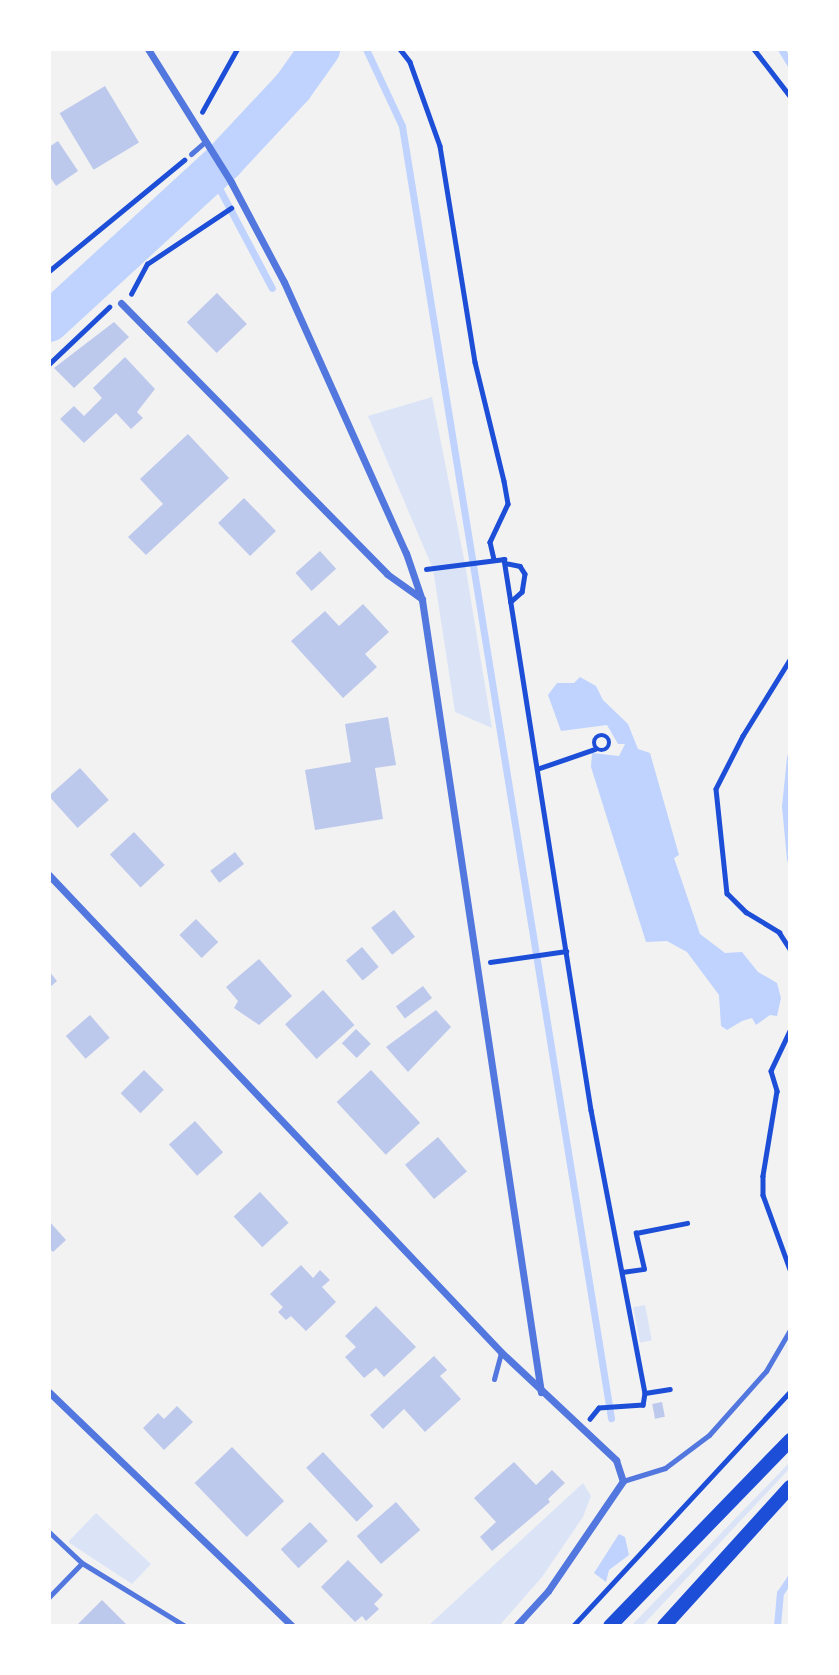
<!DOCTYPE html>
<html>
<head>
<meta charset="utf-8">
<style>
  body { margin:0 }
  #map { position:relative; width:839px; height:1675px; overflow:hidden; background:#f2f2f2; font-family:"Open Sans",sans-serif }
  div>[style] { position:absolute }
  .green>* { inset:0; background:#dbe4f7; transform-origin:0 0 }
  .water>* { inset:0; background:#bfd3fe }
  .stream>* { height:7px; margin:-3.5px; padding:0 3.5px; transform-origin:3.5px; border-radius:3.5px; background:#bfd3fe }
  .river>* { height:40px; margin:-20px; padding:0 20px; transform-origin:20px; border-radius:20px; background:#bfd3fe }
  .building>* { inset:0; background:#bdc9ec; transform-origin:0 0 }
  .path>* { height:4.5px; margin:-2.25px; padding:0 2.25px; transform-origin:2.25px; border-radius:2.25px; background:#1d4ed8 }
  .path>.ring { margin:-2.25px; padding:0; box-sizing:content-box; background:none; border:4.5px solid #1d4ed8; border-radius:50% }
  .service>* { height:5px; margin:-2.5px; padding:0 2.5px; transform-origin:2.5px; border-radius:2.5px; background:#5277de }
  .minor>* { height:7px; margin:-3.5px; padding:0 3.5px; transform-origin:3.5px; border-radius:3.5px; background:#5277de }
  .secondary>* { height:14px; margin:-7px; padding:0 7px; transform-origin:7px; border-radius:7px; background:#1d4ed8 }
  span { translate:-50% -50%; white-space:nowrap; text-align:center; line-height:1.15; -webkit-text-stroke:5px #fff; paint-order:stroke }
  .frame { position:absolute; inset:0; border:51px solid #fff; pointer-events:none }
</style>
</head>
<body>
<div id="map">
  <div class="green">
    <div style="clip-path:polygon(432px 397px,465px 564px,492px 728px,455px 712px,433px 569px,368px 416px)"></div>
    <div style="left:645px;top:1305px;width:36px;height:12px;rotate:79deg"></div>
    <div style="clip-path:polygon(790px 1462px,790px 1468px,642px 1626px,631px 1626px)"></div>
    <div style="clip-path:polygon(583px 1483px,591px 1496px,583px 1517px,542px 1577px,499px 1626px,428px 1626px)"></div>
    <div style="clip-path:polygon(96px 1513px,151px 1564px,132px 1584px,68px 1542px)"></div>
  </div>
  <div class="water">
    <div style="clip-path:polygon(580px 677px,596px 686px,603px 700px,628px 724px,638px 749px,650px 753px,679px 855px,674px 858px,700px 934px,725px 953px,742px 952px,758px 972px,777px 983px,781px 998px,777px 1016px,770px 1015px,756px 1025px,752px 1018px,742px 1021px,727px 1030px,721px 1026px,719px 995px,687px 952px,667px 941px,646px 942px,591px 767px,592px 753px,619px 756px,625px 744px,618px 744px,607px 725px,561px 731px,548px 695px,557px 683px,574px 683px)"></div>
    <div style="clip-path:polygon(619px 1534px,625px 1537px,629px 1555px,609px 1570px,606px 1582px,594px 1573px)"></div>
  </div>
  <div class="stream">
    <div style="left:366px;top:49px;width:85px;rotate:64.9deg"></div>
    <div style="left:402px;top:126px;width:1309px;rotate:80.81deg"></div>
    <div style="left:781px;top:49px;width:17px;rotate:59deg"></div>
    <div style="left:211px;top:173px;width:130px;rotate:62.1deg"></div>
    <div style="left:790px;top:757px;width:49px;rotate:95.8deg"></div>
    <div style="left:785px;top:806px;width:53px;rotate:84.6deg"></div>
    <div style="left:777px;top:1626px;width:33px;rotate:-85deg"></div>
    <div style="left:780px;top:1593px;width:18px;rotate:-56deg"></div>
  </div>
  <div class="river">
    <div style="left:49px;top:322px;width:238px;rotate:-42.6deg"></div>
    <div style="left:224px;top:161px;width:101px;rotate:-47deg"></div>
    <div style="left:293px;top:87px;width:47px;rotate:-54.6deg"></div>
  </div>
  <div class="building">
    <div style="left:105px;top:86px;width:66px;height:53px;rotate:59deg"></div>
    <div style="clip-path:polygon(58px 141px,78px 171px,56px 186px,49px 175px,49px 147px)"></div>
    <div style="left:217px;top:293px;width:43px;height:42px;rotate:46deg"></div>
    <div style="clip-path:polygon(114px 322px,129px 337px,74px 388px,54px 368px)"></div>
    <div style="clip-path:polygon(125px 357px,155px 389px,137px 412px,143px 418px,131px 429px,116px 413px,84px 443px,60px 419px,74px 406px,84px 416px,102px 398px,93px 388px)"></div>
    <div style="clip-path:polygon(188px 434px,229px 478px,146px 555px,128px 537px,163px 504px,140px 479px)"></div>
    <div style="left:244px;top:498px;width:46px;height:36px;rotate:46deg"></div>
    <div style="left:320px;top:551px;width:24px;height:33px;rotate:48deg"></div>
    <div style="clip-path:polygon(363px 604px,389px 632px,365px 654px,377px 667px,343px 698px,291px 641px,325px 611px,339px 626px)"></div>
    <div style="clip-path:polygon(388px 717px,396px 765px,375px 768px,383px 819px,315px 830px,305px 770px,351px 762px,345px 724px)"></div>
    <div style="left:80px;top:768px;width:43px;height:42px;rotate:48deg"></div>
    <div style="left:134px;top:832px;width:45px;height:33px;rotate:47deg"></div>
    <div style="left:235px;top:852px;width:15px;height:31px;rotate:53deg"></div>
    <div style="left:394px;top:910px;width:34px;height:29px;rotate:52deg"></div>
    <div style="left:196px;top:919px;width:32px;height:23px;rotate:46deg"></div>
    <div style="left:362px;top:947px;width:26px;height:21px;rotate:50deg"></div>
    <div style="clip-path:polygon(259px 959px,292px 996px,259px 1025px,234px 1008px,238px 1001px,226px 987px)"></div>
    <div style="clip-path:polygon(49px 971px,57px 981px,49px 988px)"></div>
    <div style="left:423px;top:986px;width:15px;height:34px;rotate:53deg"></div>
    <div style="left:323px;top:990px;width:47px;height:51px;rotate:48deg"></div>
    <div style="clip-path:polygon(436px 1010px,451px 1027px,408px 1072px,386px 1047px)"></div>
    <div style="left:90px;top:1015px;width:30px;height:32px;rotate:49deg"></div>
    <div style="left:356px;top:1029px;width:21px;height:20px;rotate:45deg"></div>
    <div style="left:144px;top:1070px;width:28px;height:33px;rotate:45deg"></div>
    <div style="left:371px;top:1070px;width:72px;height:47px;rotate:47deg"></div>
    <div style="left:195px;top:1121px;width:42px;height:35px;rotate:48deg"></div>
    <div style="left:438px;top:1137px;width:45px;height:43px;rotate:50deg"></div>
    <div style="left:260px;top:1192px;width:42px;height:36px;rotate:47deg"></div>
    <div style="clip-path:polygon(49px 1221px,66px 1240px,53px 1252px,49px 1248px)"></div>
    <div style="clip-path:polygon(301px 1265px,313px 1278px,320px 1270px,330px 1280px,322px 1287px,336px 1302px,306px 1331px,291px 1316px,286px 1320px,278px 1312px,283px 1307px,270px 1294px)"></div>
    <div style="clip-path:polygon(376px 1306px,416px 1347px,384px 1377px,376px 1368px,364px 1378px,345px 1357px,356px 1347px,345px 1336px)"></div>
    <div style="clip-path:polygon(434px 1356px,447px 1370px,440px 1376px,461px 1399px,425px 1432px,404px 1409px,383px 1429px,370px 1415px)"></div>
    <div style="left:662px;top:1402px;width:15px;height:10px;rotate:79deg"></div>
    <div style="clip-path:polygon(177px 1406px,193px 1422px,164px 1450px,143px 1428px,158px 1413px,164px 1419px)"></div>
    <div style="left:232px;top:1447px;width:75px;height:52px;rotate:46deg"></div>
    <div style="left:323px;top:1452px;width:74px;height:23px;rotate:47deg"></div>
    <div style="clip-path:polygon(514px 1462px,536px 1485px,552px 1470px,565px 1483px,548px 1499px,550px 1502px,492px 1551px,480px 1537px,496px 1522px,474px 1498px)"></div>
    <div style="left:396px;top:1502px;width:37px;height:52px;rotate:49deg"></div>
    <div style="left:310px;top:1522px;width:26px;height:40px;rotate:47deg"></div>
    <div style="clip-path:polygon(348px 1560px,383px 1595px,374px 1604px,379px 1609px,366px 1621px,362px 1616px,355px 1622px,321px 1587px)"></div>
    <div style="clip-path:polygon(102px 1600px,128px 1626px,76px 1626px)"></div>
  </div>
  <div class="path">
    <div style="left:400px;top:49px;width:16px;rotate:52deg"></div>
    <div style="left:410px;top:62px;width:89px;rotate:70.3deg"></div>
    <div style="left:440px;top:146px;width:219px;rotate:80.8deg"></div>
    <div style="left:475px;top:362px;width:122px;rotate:76.3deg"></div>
    <div style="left:504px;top:481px;width:23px;rotate:80deg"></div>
    <div style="left:508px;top:504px;width:42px;rotate:115.3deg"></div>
    <div style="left:490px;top:542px;width:18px;rotate:77deg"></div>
    <div style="left:754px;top:49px;width:59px;rotate:52.5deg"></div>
    <div style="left:202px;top:112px;width:72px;rotate:-60.9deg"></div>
    <div style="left:49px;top:271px;width:175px;rotate:-39.4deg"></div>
    <div style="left:131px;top:294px;width:34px;rotate:-62deg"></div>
    <div style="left:147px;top:264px;width:101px;rotate:-33.7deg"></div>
    <div style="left:49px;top:364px;width:83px;rotate:-43.5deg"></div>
    <div style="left:505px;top:563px;width:15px;rotate:11deg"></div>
    <div style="left:520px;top:566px;width:9px;rotate:58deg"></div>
    <div style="left:525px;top:574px;width:18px;rotate:99deg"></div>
    <div style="left:522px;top:592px;width:15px;rotate:138deg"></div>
    <div style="left:426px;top:569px;width:79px;rotate:-7.3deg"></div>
    <div style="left:504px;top:559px;width:558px;rotate:81.03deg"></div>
    <div style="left:591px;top:1110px;width:288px;rotate:79.2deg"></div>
    <div style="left:645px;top:1393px;width:12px;rotate:99deg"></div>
    <div style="left:643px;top:1405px;width:44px;rotate:176.1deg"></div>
    <div style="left:599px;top:1408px;width:14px;rotate:129deg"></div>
    <div style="left:790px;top:660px;width:89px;rotate:121.7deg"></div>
    <div style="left:743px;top:736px;width:59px;rotate:117deg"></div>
    <div style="left:716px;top:789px;width:105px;rotate:84deg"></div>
    <div style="left:727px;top:893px;width:27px;rotate:45deg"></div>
    <div style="left:746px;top:912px;width:39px;rotate:31deg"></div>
    <div style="left:779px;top:932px;width:20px;rotate:57deg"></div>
    <div class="ring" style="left:594px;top:735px;width:11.5px;height:11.5px"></div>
    <div style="left:537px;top:769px;width:61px;rotate:-19deg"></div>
    <div style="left:490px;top:962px;width:77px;rotate:-8.2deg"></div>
    <div style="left:790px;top:1031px;width:44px;rotate:115.4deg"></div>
    <div style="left:771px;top:1071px;width:21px;rotate:73deg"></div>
    <div style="left:777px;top:1091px;width:86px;rotate:99.4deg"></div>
    <div style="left:763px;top:1176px;width:19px;rotate:90deg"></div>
    <div style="left:763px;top:1195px;width:79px;rotate:70deg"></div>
    <div style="left:622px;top:1272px;width:22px;rotate:-8deg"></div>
    <div style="left:644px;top:1269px;width:37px;rotate:-103deg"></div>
    <div style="left:636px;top:1233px;width:52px;rotate:-11.1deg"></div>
    <div style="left:645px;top:1393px;width:25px;rotate:-9deg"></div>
    <div style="left:573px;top:1626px;width:319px;rotate:-47.2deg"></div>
  </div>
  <div class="service">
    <div style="left:191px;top:154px;width:18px;rotate:-41deg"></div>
    <div style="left:494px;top:1379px;width:28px;rotate:-75deg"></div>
    <div style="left:623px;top:1481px;width:44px;rotate:-17.2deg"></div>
    <div style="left:665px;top:1468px;width:55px;rotate:-36.9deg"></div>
    <div style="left:709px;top:1435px;width:86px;rotate:-48.3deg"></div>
    <div style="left:766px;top:1371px;width:48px;rotate:-59.7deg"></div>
    <div style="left:49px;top:1532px;width:45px;rotate:43.2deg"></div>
    <div style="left:82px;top:1563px;width:121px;rotate:31.5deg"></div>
    <div style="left:49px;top:1597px;width:47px;rotate:-45.9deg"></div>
  </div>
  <div class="minor">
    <div style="left:148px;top:49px;width:157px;rotate:58deg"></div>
    <div style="left:231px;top:182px;width:113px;rotate:62.1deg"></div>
    <div style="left:284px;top:282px;width:297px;rotate:65.8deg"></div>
    <div style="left:406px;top:553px;width:50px;rotate:71.2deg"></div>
    <div style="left:422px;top:600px;width:801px;rotate:81.46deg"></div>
    <div style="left:121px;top:303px;width:380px;rotate:45.5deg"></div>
    <div style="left:387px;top:574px;width:43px;rotate:35.5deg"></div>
    <div style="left:49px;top:875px;width:657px;rotate:46.54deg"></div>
    <div style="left:501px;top:1352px;width:158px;rotate:43.2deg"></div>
    <div style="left:616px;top:1460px;width:22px;rotate:72deg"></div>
    <div style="left:623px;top:1481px;width:133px;rotate:124.3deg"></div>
    <div style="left:548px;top:1591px;width:47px;rotate:132.4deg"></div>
    <div style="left:49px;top:1392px;width:337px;rotate:43.9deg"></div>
  </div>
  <div class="secondary">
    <div style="left:610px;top:1626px;width:259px;rotate:-45.9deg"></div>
    <div style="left:664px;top:1626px;width:188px;rotate:-47.8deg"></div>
  </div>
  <div class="frame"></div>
</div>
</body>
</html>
